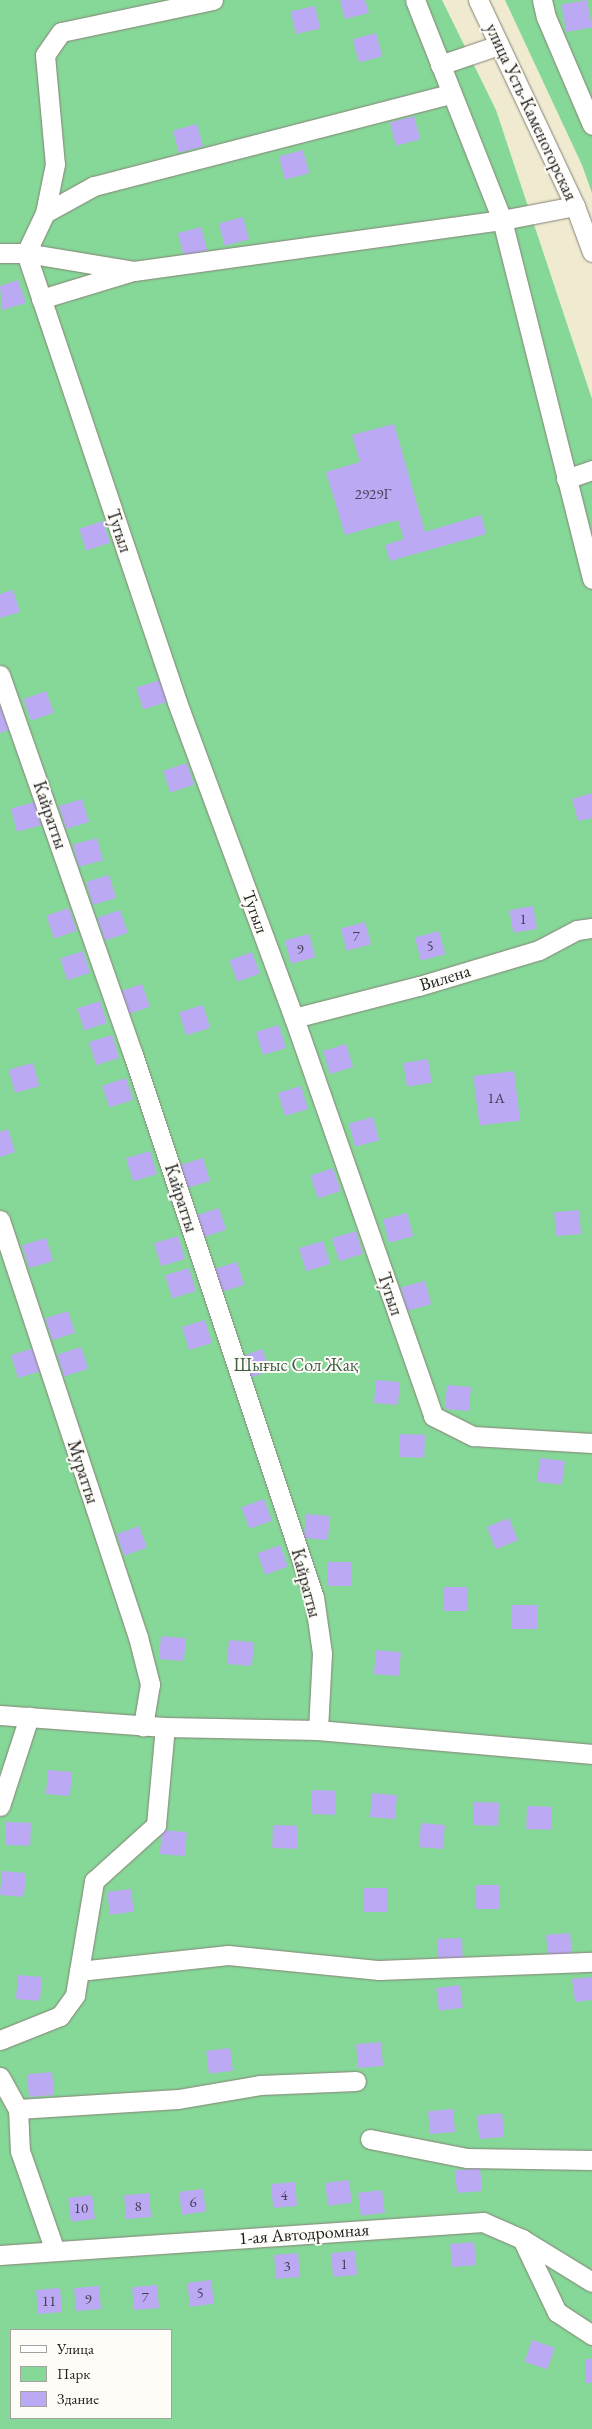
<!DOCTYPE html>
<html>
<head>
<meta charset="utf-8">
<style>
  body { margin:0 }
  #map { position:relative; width:592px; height:2429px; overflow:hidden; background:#f0ead1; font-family:"EB Garamond",serif }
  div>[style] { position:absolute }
  .green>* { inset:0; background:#86d899 }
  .building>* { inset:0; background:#bca9f4; transform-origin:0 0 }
  .roads { filter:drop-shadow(0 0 1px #868376) drop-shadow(0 0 1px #868376) }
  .minor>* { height:19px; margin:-9.5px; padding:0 9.5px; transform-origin:9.5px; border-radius:9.5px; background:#fff }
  span { translate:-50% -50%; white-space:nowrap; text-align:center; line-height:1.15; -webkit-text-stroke:4px #fdfcf7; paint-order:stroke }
  .number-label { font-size:15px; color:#443f52 }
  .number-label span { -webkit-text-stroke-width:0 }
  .street-label { font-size:18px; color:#1c1c1c }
  .park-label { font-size:18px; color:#415e48 }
  .legend { position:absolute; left:10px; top:2329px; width:162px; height:90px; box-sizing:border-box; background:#fdfcf7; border:1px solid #a3a29f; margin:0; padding:6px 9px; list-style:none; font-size:15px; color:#1c1c1c }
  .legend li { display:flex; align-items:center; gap:10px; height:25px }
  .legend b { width:25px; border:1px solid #a3a29f }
</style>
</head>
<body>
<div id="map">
  <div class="green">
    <div style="clip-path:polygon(evenodd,0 0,442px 0,496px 110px,592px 399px,592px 2429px,0 2429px,0 0,11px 2330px,171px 2330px,171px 2418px,11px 2418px,11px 2330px)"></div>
    <div style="clip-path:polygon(505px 0,592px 0,592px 193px,582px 165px)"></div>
  </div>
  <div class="building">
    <div style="clip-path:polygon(340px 0,365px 0,369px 13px,345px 19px)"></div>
    <div style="left:587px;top:0;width:28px;height:26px;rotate:80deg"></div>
    <div style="left:315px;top:6px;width:23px;height:25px;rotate:77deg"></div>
    <div style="left:376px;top:33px;width:24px;height:24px;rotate:75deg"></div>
    <div style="left:414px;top:116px;width:24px;height:25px;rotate:75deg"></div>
    <div style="left:197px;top:124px;width:23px;height:25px;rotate:75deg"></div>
    <div style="left:303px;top:150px;width:24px;height:25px;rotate:75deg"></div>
    <div style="left:243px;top:217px;width:23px;height:25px;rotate:75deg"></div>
    <div style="left:201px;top:227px;width:24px;height:24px;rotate:75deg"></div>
    <div style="clip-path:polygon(18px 280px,26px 303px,2px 310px,0 286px)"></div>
    <div style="clip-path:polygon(394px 424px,425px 532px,481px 515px,486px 534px,390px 561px,385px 545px,404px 539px,398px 520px,345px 535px,326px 472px,360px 462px,352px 435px)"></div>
    <div style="left:103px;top:521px;width:23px;height:25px;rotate:72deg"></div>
    <div style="clip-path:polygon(13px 590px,20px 612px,0 618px,0 594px)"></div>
    <div style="left:160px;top:680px;width:23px;height:25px;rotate:72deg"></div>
    <div style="left:46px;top:691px;width:23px;height:24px;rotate:70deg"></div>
    <div style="clip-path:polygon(0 705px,9px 730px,0 733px)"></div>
    <div style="left:187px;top:763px;width:23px;height:25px;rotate:72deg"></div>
    <div style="clip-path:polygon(592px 793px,592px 818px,578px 821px,572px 799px)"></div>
    <div style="left:82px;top:799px;width:24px;height:24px;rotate:73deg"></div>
    <div style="left:35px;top:802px;width:24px;height:25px;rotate:75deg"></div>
    <div style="left:97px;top:838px;width:23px;height:25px;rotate:75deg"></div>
    <div style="left:109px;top:875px;width:24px;height:24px;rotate:73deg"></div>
    <div style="left:533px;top:906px;width:23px;height:24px;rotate:80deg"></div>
    <div style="left:69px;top:908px;width:24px;height:24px;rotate:71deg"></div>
    <div style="left:120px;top:910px;width:24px;height:24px;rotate:71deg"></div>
    <div style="left:365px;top:922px;width:23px;height:25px;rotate:75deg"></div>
    <div style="left:439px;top:931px;width:24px;height:25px;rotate:75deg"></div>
    <div style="left:309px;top:934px;width:24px;height:25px;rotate:75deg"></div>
    <div style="left:83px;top:951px;width:23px;height:24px;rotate:72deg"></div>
    <div style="left:252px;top:952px;width:23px;height:24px;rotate:70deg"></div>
    <div style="left:142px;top:984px;width:24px;height:24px;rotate:71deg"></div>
    <div style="left:100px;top:1001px;width:23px;height:24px;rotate:72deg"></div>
    <div style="left:203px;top:1005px;width:24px;height:25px;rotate:73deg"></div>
    <div style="left:279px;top:1025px;width:24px;height:24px;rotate:73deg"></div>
    <div style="left:112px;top:1035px;width:24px;height:24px;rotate:73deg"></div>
    <div style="left:346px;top:1044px;width:24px;height:24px;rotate:73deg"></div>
    <div style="left:428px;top:1059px;width:24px;height:25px;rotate:81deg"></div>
    <div style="left:33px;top:1063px;width:24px;height:25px;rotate:75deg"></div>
    <div style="left:514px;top:1071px;width:50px;height:41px;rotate:83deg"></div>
    <div style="left:126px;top:1078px;width:23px;height:25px;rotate:72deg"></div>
    <div style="left:301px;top:1086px;width:24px;height:24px;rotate:73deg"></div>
    <div style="left:373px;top:1117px;width:24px;height:25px;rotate:75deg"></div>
    <div style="clip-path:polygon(8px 1129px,15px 1152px,0 1157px,0 1132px)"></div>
    <div style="left:150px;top:1151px;width:24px;height:25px;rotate:73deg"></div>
    <div style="left:203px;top:1158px;width:24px;height:24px;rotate:73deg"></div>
    <div style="left:333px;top:1168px;width:24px;height:24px;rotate:71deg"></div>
    <div style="left:219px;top:1208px;width:23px;height:25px;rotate:72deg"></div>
    <div style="left:579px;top:1210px;width:24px;height:25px;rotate:85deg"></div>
    <div style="left:407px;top:1213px;width:24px;height:25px;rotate:75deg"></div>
    <div style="left:356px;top:1231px;width:24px;height:25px;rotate:73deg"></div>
    <div style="left:178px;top:1236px;width:24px;height:25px;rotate:73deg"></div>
    <div style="left:46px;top:1238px;width:24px;height:25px;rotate:73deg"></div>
    <div style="left:323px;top:1241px;width:24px;height:25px;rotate:73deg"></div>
    <div style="left:237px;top:1262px;width:24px;height:24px;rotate:73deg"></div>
    <div style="left:189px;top:1268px;width:24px;height:25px;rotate:73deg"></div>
    <div style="left:425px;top:1281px;width:24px;height:25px;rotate:75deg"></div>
    <div style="left:68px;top:1311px;width:23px;height:24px;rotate:72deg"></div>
    <div style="left:205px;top:1320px;width:24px;height:24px;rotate:73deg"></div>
    <div style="left:81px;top:1347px;width:23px;height:25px;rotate:72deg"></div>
    <div style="left:34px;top:1348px;width:24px;height:24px;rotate:73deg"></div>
    <div style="left:262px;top:1349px;width:23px;height:24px;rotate:70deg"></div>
    <div style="left:376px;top:1380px;width:24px;height:23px;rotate:5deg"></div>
    <div style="left:447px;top:1385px;width:24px;height:24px;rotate:5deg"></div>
    <div style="left:400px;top:1434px;width:25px;height:23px;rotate:2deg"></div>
    <div style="left:540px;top:1458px;width:25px;height:24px;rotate:7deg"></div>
    <div style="left:264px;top:1499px;width:23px;height:24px;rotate:70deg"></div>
    <div style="left:306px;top:1514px;width:24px;height:24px;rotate:5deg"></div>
    <div style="left:509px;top:1518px;width:24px;height:24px;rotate:68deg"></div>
    <div style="left:139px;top:1526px;width:23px;height:24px;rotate:70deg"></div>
    <div style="left:280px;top:1545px;width:23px;height:24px;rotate:70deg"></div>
    <div style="left:327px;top:1562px;width:25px;height:24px"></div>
    <div style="left:468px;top:1587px;width:24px;height:25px;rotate:90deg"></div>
    <div style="left:537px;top:1605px;width:24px;height:25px;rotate:90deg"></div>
    <div style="left:161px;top:1636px;width:25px;height:23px;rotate:5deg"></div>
    <div style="left:229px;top:1640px;width:25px;height:24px;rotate:5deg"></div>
    <div style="left:376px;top:1650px;width:25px;height:24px;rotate:5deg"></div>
    <div style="left:48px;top:1770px;width:24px;height:24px;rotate:5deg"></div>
    <div style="left:312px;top:1790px;width:24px;height:24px;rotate:2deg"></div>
    <div style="left:372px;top:1793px;width:25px;height:24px;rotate:5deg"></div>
    <div style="left:474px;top:1802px;width:25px;height:23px;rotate:2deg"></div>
    <div style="left:527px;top:1806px;width:25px;height:23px;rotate:2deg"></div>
    <div style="left:6px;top:1822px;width:25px;height:23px;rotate:2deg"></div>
    <div style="left:421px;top:1823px;width:24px;height:24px;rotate:5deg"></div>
    <div style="left:273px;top:1825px;width:25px;height:23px;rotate:2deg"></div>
    <div style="left:162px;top:1830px;width:25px;height:24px;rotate:5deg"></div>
    <div style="left:2px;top:1871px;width:24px;height:24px;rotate:5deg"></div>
    <div style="left:475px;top:1885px;width:24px;height:24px"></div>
    <div style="left:388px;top:1888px;width:24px;height:25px;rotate:90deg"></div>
    <div style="left:131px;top:1889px;width:23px;height:24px;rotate:83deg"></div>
    <div style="left:570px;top:1933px;width:23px;height:24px;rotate:85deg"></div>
    <div style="left:462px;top:1938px;width:24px;height:25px;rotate:88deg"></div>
    <div style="left:18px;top:1975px;width:24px;height:24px;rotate:5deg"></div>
    <div style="clip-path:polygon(592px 1977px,592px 2000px,575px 2002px,572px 1979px)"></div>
    <div style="left:460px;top:1985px;width:23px;height:24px;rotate:83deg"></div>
    <div style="left:381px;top:2042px;width:24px;height:25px;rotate:85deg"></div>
    <div style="left:230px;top:2048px;width:23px;height:24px;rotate:83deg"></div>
    <div style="left:52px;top:2072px;width:23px;height:25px;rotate:85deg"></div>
    <div style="left:453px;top:2109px;width:23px;height:25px;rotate:85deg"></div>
    <div style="left:502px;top:2113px;width:24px;height:25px;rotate:85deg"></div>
    <div style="left:480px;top:2168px;width:23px;height:25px;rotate:85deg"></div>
    <div style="left:349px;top:2180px;width:23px;height:24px;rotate:83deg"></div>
    <div style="left:295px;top:2182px;width:24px;height:24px;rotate:85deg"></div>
    <div style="left:203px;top:2189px;width:23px;height:24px;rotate:83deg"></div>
    <div style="left:382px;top:2190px;width:23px;height:24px;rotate:83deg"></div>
    <div style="left:149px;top:2193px;width:24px;height:25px;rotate:85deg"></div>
    <div style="left:92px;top:2195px;width:24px;height:24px;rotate:83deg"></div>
    <div style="left:474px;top:2242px;width:23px;height:24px;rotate:85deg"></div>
    <div style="left:355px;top:2251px;width:24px;height:24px;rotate:85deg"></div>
    <div style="left:298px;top:2253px;width:24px;height:24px;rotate:85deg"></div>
    <div style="left:211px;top:2280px;width:24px;height:24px;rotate:83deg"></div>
    <div style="left:157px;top:2285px;width:23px;height:25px;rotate:85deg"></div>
    <div style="left:99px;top:2286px;width:23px;height:25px;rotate:85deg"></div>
    <div style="left:60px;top:2288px;width:24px;height:24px;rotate:85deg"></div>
    <div style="left:532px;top:2340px;width:24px;height:23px;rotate:19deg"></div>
    <div style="clip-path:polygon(585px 2359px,592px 2359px,592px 2383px,586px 2383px)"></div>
  </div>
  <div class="roads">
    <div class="minor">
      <div style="left:213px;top:0;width:155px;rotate:168.1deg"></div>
      <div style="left:61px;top:32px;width:28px;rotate:125deg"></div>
      <div style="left:45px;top:55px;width:109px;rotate:84.8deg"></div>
      <div style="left:55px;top:164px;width:50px;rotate:101.5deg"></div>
      <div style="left:45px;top:213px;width:44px;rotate:115.4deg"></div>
      <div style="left:26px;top:253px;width:474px;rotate:71.4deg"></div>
      <div style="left:177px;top:702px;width:337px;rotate:69.7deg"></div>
      <div style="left:294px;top:1018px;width:422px;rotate:70.7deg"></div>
      <div style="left:433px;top:1416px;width:45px;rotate:26.6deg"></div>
      <div style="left:473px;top:1436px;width:119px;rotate:3.4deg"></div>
      <div style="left:415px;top:0;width:237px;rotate:68.4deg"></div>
      <div style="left:502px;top:220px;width:370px;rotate:75.9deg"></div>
      <div style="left:478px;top:0;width:228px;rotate:64.8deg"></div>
      <div style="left:575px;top:206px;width:49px;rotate:69.7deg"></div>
      <div style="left:542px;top:0;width:17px;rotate:77deg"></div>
      <div style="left:546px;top:17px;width:117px;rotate:66.9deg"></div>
      <div style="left:440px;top:65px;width:62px;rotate:-18.7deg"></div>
      <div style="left:45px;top:213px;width:56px;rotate:-28.9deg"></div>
      <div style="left:94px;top:186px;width:369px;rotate:-14.5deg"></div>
      <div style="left:0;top:253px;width:26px"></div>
      <div style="left:26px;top:253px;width:109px;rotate:9.5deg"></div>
      <div style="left:134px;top:271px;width:372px;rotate:-7.9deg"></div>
      <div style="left:502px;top:220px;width:74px;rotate:-10.9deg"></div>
      <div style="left:41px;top:299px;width:93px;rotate:-16.9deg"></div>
      <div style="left:566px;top:479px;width:28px;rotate:-19deg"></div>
      <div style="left:0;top:675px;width:402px;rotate:70.7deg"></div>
      <div style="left:133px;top:1054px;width:572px;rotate:71.57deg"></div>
      <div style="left:314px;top:1597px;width:57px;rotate:81.9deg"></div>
      <div style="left:322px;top:1653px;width:77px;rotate:93deg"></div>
      <div style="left:294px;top:1018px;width:129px;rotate:-14.4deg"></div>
      <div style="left:419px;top:986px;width:125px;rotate:-16.7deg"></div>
      <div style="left:539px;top:950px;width:43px;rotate:-27.8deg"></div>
      <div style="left:577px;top:930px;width:15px;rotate:-8deg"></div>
      <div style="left:0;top:1220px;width:439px;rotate:71.7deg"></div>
      <div style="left:138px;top:1637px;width:49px;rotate:75.7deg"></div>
      <div style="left:150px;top:1684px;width:43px;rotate:99.5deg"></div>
      <div style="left:0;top:1715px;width:165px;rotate:4.2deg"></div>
      <div style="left:165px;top:1727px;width:153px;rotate:1.1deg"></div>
      <div style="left:318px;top:1730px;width:275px;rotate:5deg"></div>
      <div style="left:0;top:1806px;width:94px;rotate:-72deg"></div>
      <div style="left:79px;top:1971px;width:150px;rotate:-6.1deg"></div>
      <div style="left:228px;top:1955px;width:152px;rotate:5.7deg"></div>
      <div style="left:379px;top:1970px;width:213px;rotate:-2.2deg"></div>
      <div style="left:0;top:2040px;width:65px;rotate:-21.8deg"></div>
      <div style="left:60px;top:2016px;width:26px;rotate:-54deg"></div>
      <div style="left:75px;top:1995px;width:116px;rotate:-80.5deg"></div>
      <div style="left:94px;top:1881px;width:84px;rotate:-42.1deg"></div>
      <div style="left:156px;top:1825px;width:98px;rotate:-84.8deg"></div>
      <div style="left:0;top:2077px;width:37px;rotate:61deg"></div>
      <div style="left:18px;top:2109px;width:42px;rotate:87.3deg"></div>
      <div style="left:20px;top:2151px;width:106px;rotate:70.7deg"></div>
      <div style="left:18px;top:2109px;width:160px;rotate:-3.6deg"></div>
      <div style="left:178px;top:2099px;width:83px;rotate:-9.7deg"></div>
      <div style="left:260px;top:2085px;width:96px;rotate:-2.4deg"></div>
      <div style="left:370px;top:2139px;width:99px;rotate:11.1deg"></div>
      <div style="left:467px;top:2158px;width:125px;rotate:0.9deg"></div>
      <div style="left:522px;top:2239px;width:81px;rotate:64.4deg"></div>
      <div style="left:557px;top:2312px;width:42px;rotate:33.3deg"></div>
      <div style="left:0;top:2255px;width:484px;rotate:-3.9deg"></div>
      <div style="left:483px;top:2222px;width:43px;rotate:23.6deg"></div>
      <div style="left:522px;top:2239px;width:82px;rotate:31.6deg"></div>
    </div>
  </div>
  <div class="number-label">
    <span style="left:373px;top:494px">2929Г</span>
    <span style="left:523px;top:919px">1</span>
    <span style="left:356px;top:936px">7</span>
    <span style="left:430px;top:946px">5</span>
    <span style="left:300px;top:949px">9</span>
    <span style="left:496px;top:1098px">1А</span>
    <span style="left:284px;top:2195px">4</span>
    <span style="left:193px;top:2202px">6</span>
    <span style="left:138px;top:2206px">8</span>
    <span style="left:81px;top:2208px">10</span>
    <span style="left:344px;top:2264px">1</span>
    <span style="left:287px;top:2266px">3</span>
    <span style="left:200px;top:2293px">5</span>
    <span style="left:145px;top:2297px">7</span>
    <span style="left:88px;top:2299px">9</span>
    <span style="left:49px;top:2301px">11</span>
  </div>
  <div class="street-label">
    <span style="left:531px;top:112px;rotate:65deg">улица Усть-Каменогорская</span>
    <span style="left:119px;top:531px;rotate:71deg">Тугыл</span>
    <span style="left:50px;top:815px;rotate:71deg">Кайратты</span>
    <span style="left:255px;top:912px;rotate:70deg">Тугыл</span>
    <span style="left:445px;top:978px;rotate:-17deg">Вилена</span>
    <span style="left:181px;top:1198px;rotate:72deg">Кайратты</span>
    <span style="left:390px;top:1294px;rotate:71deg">Тугыл</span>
    <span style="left:83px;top:1472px;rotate:72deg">Муратты</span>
    <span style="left:306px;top:1583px;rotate:75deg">Кайратты</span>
    <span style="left:304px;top:2234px;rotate:-4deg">1-ая Автодромная</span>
  </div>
  <div class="park-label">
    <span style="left:296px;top:1365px">Шығыс Сол Жақ</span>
  </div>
  <ul class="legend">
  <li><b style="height:6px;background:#fff"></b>Улица</li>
  <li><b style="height:14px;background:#86d899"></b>Парк</li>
  <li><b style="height:14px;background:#bca9f4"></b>Здание</li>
  </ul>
</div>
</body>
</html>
